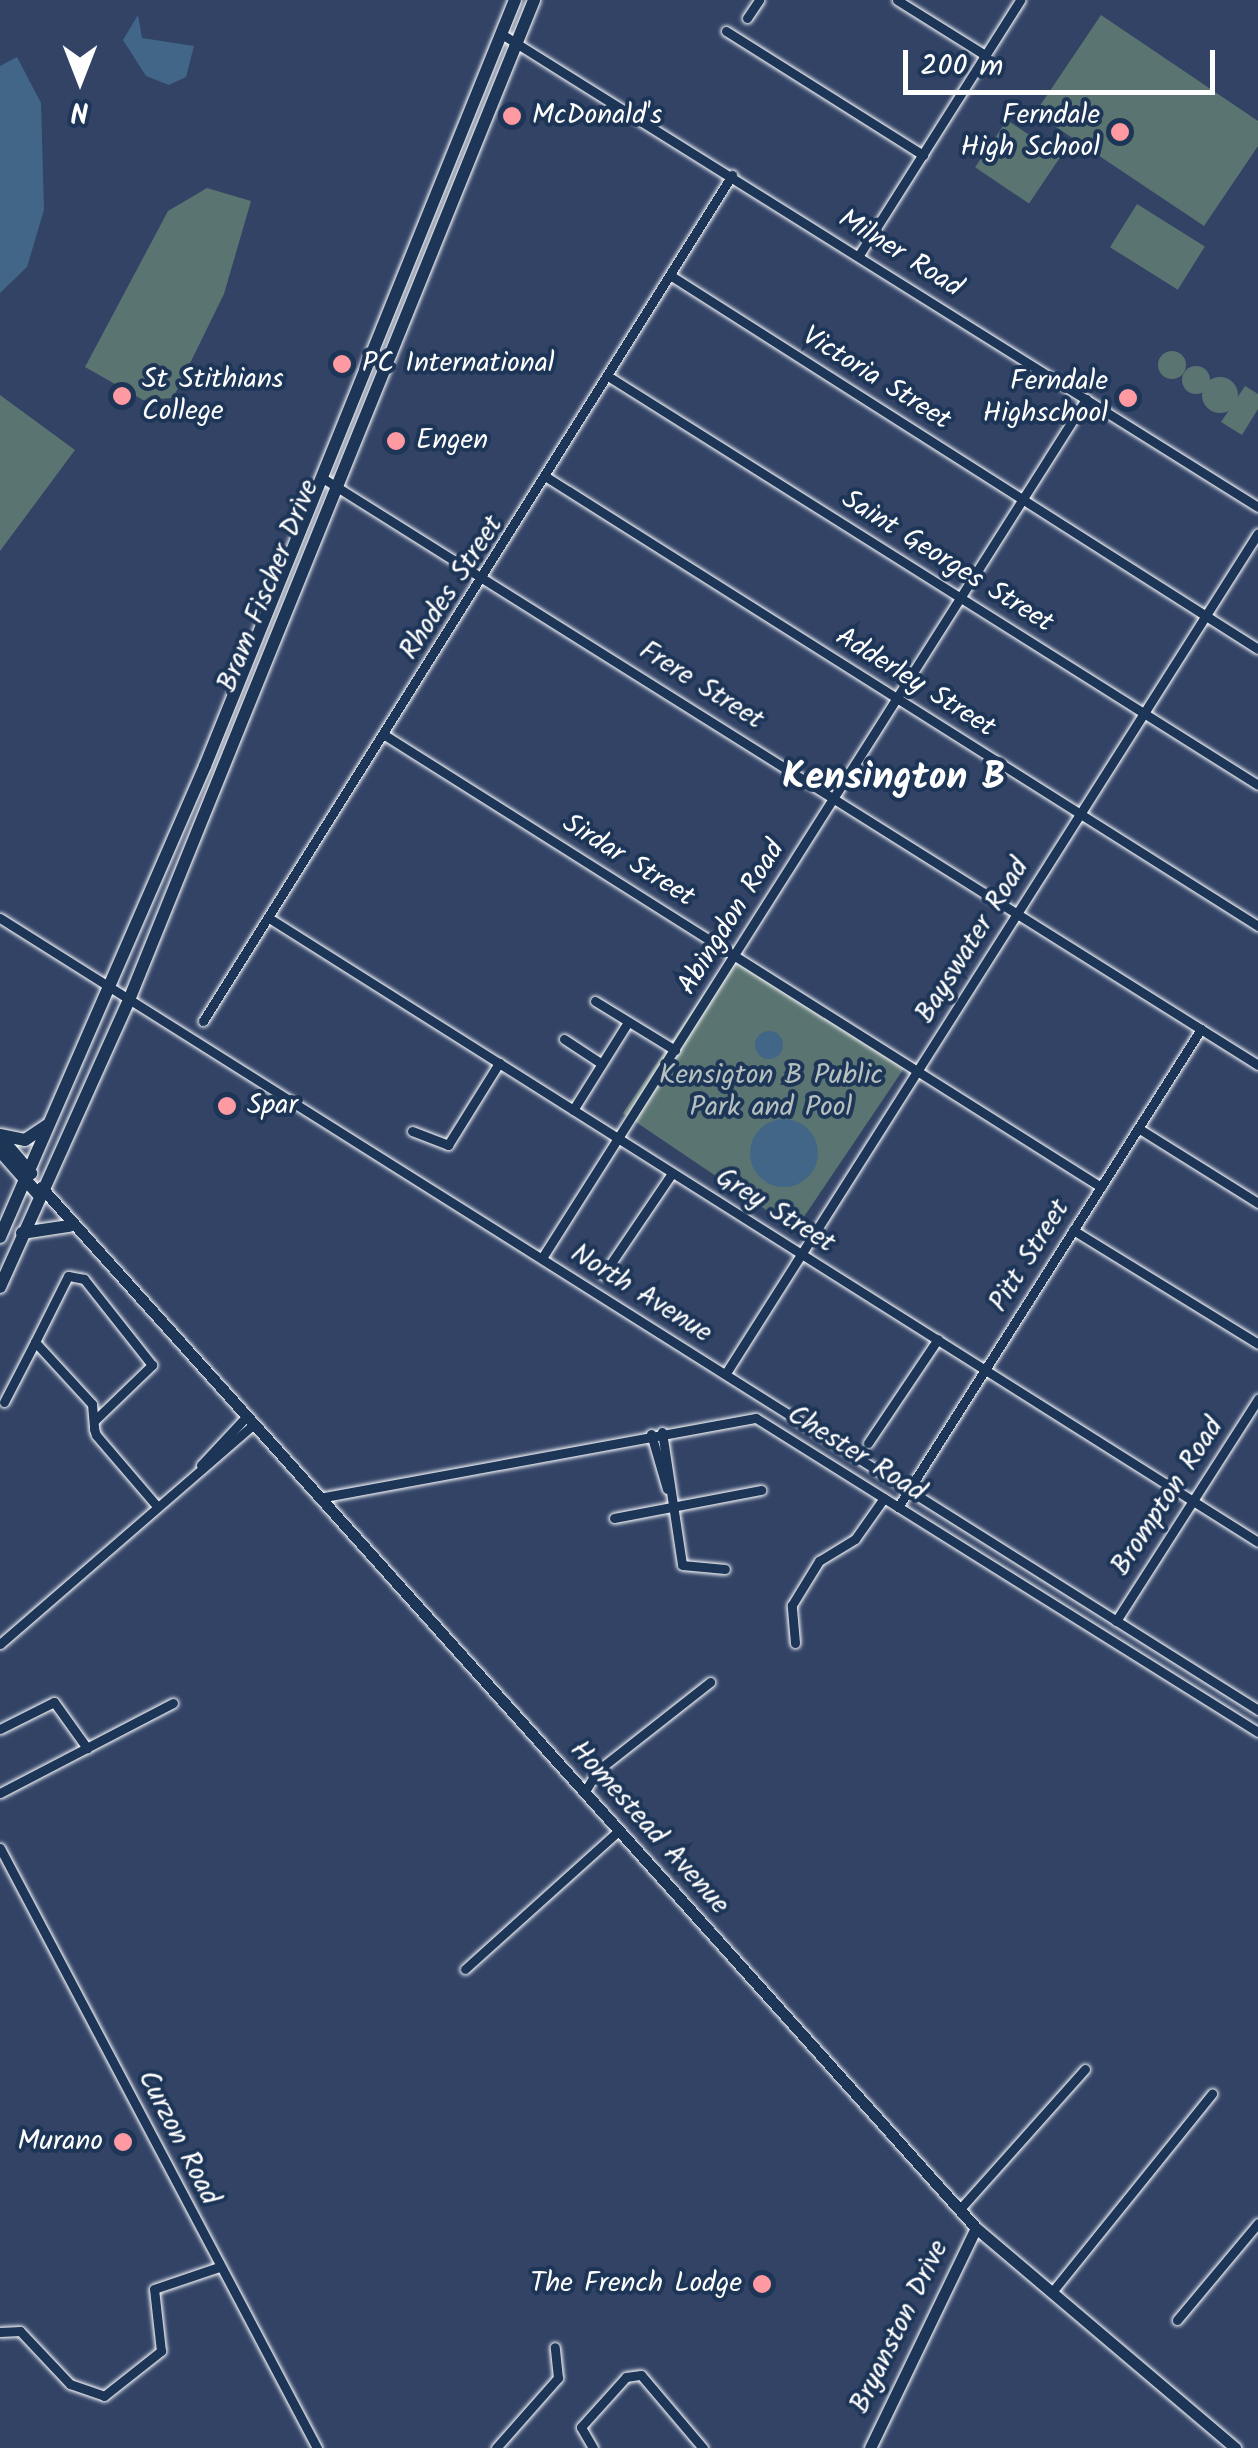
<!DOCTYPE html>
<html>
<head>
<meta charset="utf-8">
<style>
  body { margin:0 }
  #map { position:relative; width:1258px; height:2448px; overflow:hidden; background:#324366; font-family:Kalam,sans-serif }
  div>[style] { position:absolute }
  .green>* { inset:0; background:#5a7471; transform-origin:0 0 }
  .round { border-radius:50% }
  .water>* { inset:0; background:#416688 }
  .roads { filter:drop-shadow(0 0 2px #fff) drop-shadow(0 0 2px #fff) }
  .minor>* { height:9px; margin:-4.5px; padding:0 4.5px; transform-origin:4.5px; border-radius:4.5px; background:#1d3557 }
  .tertiary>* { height:11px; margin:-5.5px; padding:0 5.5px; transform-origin:5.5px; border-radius:5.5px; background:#1d3557 }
  .secondary>* { height:12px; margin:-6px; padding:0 6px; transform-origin:6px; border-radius:6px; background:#1d3557 }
  .dots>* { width:28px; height:28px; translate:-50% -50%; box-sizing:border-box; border:5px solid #1d3557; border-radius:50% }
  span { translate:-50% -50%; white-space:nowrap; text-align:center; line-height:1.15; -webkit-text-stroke:8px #1d3557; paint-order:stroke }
  .poi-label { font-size:28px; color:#fff }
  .left { translate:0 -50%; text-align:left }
  .right { translate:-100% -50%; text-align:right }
  .street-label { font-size:28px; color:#fff }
  .park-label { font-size:28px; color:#b5c0bf }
  .district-label { font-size:38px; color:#fff; font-weight:700 }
  .north { position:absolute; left:30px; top:30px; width:100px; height:100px; -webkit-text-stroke:8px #1d3557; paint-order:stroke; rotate:180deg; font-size:28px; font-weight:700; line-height:40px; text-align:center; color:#fff }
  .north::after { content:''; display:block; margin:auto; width:35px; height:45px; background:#fff; clip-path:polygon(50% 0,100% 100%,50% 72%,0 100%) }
  .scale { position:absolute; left:903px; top:50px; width:312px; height:45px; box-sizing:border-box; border:5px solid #fff; border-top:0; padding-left:12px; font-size:30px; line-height:35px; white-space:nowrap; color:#fff; -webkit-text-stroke:8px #1d3557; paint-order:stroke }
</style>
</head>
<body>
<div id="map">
  <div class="green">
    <div style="clip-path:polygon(1101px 15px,1258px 121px,1258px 146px,1204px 226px,1035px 113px)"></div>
    <div style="left:1007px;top:120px;width:65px;height:57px;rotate:34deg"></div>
    <div style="clip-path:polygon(207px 188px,251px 201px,224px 294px,173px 398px,143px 400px,85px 367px,168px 211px)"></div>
    <div style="left:1137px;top:204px;width:80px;height:51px;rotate:32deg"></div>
    <div class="round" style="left:1158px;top:351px;width:28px;height:28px"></div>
    <div class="round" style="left:1182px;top:366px;width:28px;height:28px"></div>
    <div class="round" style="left:1202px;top:377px;width:36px;height:36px"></div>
    <div style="clip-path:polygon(1245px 386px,1258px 394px,1258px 409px,1242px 435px,1221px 422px)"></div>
    <div style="clip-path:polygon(0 395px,75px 450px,0 551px)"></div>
    <div style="left:733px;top:950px;width:208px;height:197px;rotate:34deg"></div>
  </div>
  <div class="water">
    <div style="clip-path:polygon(138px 15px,142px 38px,194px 46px,186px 77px,169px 85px,146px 76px,123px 40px)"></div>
    <div style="clip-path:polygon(17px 57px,41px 103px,44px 210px,27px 267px,0 293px,0 66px)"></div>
    <div class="round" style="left:755px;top:1031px;width:28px;height:28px"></div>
    <div class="round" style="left:750px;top:1119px;width:68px;height:68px"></div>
  </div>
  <div class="roads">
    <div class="minor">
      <div style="left:897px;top:0;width:104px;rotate:32deg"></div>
      <div style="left:747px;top:18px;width:22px;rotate:-56deg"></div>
      <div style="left:726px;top:31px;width:233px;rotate:32.2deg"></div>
      <div style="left:500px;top:33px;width:894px;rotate:32.02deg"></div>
      <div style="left:859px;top:255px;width:302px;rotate:-57.7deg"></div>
      <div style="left:673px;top:277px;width:693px;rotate:32.45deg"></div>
      <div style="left:611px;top:378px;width:764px;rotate:32.17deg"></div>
      <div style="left:321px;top:477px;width:1106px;rotate:32.11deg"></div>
      <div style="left:548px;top:478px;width:840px;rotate:32.25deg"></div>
      <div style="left:383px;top:734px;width:849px;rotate:32.25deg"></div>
      <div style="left:0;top:918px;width:1487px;rotate:32.19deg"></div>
      <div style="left:269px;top:918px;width:1169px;rotate:32.25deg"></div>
      <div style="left:595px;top:1001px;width:94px;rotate:31.5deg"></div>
      <div style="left:203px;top:1021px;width:998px;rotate:-57.98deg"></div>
      <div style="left:564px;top:1039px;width:45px;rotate:33.3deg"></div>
      <div style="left:573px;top:1110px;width:104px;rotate:-58deg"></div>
      <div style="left:1138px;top:1128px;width:142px;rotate:32deg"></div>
      <div style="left:412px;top:1131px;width:39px;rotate:21deg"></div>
      <div style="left:448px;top:1145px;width:97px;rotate:-58.1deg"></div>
      <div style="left:1073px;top:1230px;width:217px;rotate:31.6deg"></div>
      <div style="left:542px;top:1258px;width:1017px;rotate:-57.65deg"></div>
      <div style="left:603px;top:1275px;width:123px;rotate:-55.9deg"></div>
      <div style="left:726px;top:1373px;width:994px;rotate:-57.65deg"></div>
      <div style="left:4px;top:1402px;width:68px;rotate:-62.7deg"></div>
      <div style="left:94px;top:1421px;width:81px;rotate:-44deg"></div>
      <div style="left:152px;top:1365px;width:110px;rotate:-128.3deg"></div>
      <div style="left:84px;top:1279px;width:16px;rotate:-169deg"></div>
      <div style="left:68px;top:1276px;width:74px;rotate:116.6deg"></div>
      <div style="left:35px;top:1342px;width:84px;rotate:47.4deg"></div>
      <div style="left:92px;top:1404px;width:25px;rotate:85deg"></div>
      <div style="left:94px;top:1429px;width:6px;rotate:72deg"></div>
      <div style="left:96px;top:1435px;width:92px;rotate:49.4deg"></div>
      <div style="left:662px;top:1432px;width:134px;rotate:81.4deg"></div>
      <div style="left:682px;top:1565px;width:43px;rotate:5.3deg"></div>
      <div style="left:651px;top:1434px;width:57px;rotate:73.8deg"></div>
      <div style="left:868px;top:1443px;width:125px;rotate:-56.1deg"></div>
      <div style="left:201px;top:1465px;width:64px;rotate:-46.9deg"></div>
      <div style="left:319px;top:1498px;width:444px;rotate:-10.4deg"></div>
      <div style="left:756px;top:1418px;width:592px;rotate:32.03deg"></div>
      <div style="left:898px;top:1507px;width:566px;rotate:-57.63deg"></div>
      <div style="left:614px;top:1518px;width:150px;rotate:-10.8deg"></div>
      <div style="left:1116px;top:1621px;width:264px;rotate:-57.4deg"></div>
      <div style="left:795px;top:1643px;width:38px;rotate:-95deg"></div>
      <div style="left:792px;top:1605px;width:52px;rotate:-58.5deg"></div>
      <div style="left:819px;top:1561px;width:42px;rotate:-31.4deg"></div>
      <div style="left:855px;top:1539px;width:50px;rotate:-54.7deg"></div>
      <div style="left:0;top:1644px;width:333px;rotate:-40.9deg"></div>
      <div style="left:0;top:1729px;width:60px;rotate:-26.6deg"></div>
      <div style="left:54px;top:1702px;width:57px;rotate:54.3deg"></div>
      <div style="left:0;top:1793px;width:195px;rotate:-27.5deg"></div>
      <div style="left:584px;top:1793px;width:26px;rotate:-59deg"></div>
      <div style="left:597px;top:1771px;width:144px;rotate:-38.2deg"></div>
      <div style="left:0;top:1848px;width:679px;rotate:62.15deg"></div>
      <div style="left:465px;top:1969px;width:205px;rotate:-42deg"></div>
      <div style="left:959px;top:2210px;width:189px;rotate:-48.2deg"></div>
      <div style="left:1052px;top:2292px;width:255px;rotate:-51.1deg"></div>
      <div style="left:1177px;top:2320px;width:126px;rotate:-50.1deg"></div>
      <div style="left:0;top:2332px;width:20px;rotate:-3deg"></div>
      <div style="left:20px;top:2331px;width:73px;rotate:46.7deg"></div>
      <div style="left:70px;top:2384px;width:36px;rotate:19deg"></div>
      <div style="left:104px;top:2396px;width:73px;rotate:-38.3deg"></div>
      <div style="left:161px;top:2351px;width:62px;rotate:-96.4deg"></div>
      <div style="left:154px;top:2289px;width:69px;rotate:-18.7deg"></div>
      <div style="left:496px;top:2448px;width:94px;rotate:-48.5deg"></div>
      <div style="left:558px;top:2378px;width:31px;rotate:-96deg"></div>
      <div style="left:593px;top:2448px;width:24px;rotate:-120deg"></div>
      <div style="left:581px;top:2427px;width:67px;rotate:-48deg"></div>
      <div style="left:626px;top:2377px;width:15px;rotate:-8deg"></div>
      <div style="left:641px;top:2375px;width:96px;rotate:49.7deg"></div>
    </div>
    <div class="tertiary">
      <div style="left:41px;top:1187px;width:1399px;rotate:48.07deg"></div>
      <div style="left:976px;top:2228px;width:340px;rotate:40.3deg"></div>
      <div style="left:870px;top:2448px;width:244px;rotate:-64.3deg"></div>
    </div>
    <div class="secondary">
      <div style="left:0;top:1135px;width:25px;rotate:11deg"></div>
      <div style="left:25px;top:1140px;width:27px;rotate:-34deg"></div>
      <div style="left:0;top:1137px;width:48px;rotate:49.3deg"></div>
      <div style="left:0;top:1151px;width:57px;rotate:48.5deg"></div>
      <div style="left:22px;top:1233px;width:48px;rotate:-8.5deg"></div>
      <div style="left:0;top:1237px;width:514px;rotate:-66.48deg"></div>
      <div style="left:205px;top:766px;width:826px;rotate:-67.97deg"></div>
      <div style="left:0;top:1287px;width:315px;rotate:-65.8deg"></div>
      <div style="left:129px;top:1000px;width:1079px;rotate:-67.95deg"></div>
    </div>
  </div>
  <div class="dots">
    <div style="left:512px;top:116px;background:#ff9aa2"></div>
    <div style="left:1120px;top:132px;background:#ff9aa2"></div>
    <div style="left:342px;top:364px;background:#ff9aa2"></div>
    <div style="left:122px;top:396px;background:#ff9aa2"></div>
    <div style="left:1128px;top:398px;background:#ff9aa2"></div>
    <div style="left:396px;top:441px;background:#ff9aa2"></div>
    <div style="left:227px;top:1106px;background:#ff9aa2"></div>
    <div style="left:123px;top:2142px;background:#ff9aa2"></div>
    <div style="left:762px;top:2284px;background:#ff9aa2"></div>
  </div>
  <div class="poi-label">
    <span class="left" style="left:532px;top:116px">McDonald's</span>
    <span class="right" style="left:1100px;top:132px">Ferndale<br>High School</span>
    <span class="left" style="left:362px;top:364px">PC International</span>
    <span class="left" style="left:142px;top:396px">St Stithians<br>College</span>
    <span class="right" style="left:1108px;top:398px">Ferndale<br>Highschool</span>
    <span class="left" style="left:416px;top:441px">Engen</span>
    <span class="left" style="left:247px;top:1106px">Spar</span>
    <span class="right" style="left:103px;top:2142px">Murano</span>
    <span class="right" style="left:742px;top:2284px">The French Lodge</span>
  </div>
  <div class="street-label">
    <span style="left:900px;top:254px;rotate:32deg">Milner Road</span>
    <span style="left:876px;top:379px;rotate:32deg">Victoria Street</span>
    <span style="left:947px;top:562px;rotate:32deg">Saint Georges Street</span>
    <span style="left:269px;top:586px;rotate:-68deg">Bram Fischer Drive</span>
    <span style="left:452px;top:588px;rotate:-57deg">Rhodes Street</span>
    <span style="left:915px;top:683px;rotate:32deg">Adderley Street</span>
    <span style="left:701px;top:686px;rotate:32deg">Frere Street</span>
    <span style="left:628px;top:861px;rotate:32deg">Sirdar Street</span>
    <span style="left:732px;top:918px;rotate:-58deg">Abingdon Road</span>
    <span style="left:973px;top:941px;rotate:-58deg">Bayswater Road</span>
    <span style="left:775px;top:1211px;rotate:32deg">Grey Street</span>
    <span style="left:1030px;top:1256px;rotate:-58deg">Pitt Street</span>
    <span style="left:641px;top:1294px;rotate:32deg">North Avenue</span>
    <span style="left:856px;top:1454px;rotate:32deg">Chester Road</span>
    <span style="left:1168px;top:1497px;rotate:-57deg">Brompton Road</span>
    <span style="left:649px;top:1828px;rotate:48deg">Homestead Avenue</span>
    <span style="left:178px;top:2138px;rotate:63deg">Curzon Road</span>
    <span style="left:900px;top:2327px;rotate:-64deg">Bryanston Drive</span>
  </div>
  <div class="park-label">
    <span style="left:771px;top:1092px">Kensigton B Public<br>Park and Pool</span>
  </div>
  <div class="district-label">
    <span style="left:894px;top:779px">Kensington B</span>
  </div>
  <div class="north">N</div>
  <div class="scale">200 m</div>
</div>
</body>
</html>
